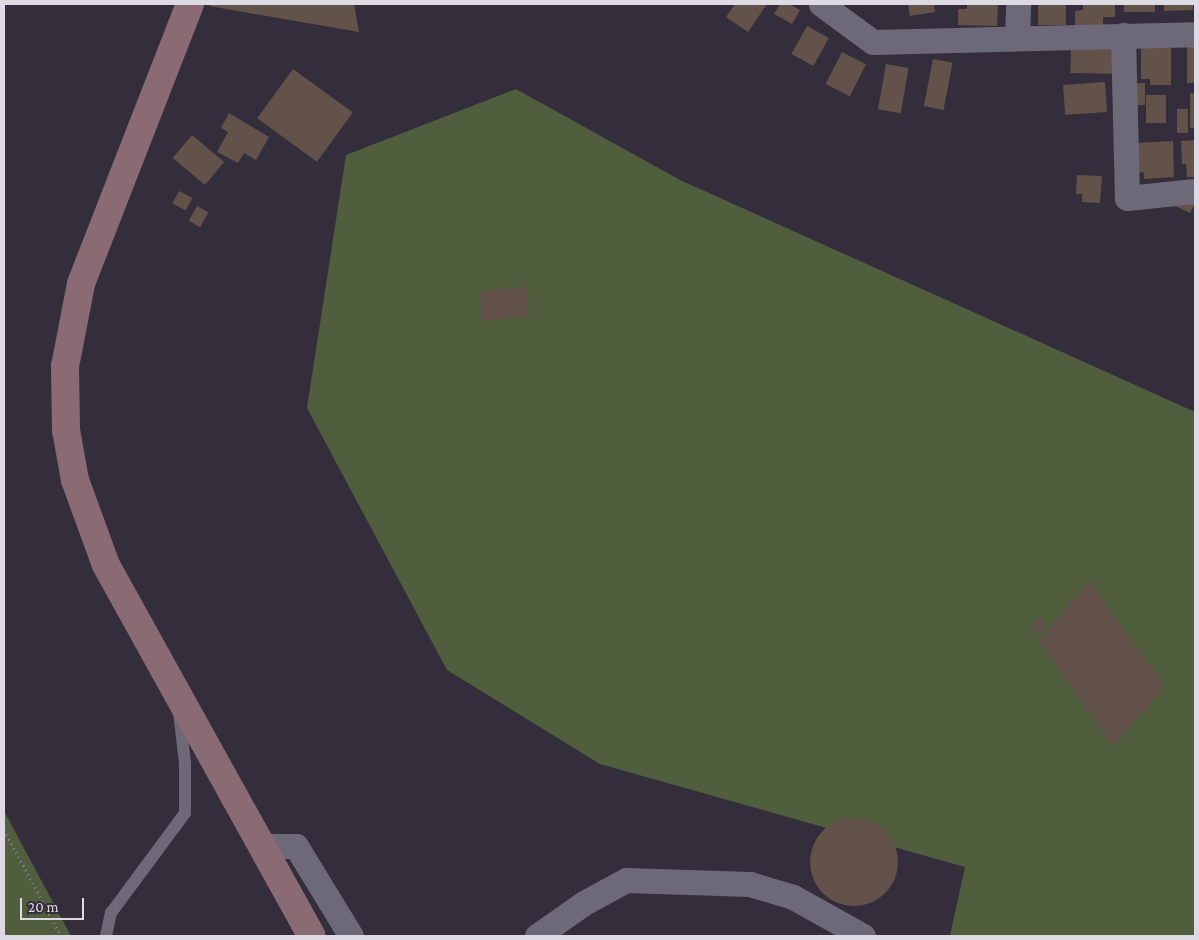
<!DOCTYPE html>
<html>
<head>
<meta charset="utf-8">
<style>
  body { margin:0 }
  #map { position:relative; width:1199px; height:940px; overflow:hidden; background:#342e3c; font-family:"Crimson Pro",serif }
  div>[style] { position:absolute }
  .green>* { inset:0; background:#515e3d }
  .building>* { inset:0; background:#62524a; transform-origin:0 0 }
  .round { border-radius:50% }
  .path>* { height:3px; margin-top:-1.5px; transform-origin:0; background:repeating-linear-gradient(90deg,#898590 0 1px,transparent 0 5px) }
  .lane>* { height:12px; margin:-6px; padding:0 6px; transform-origin:6px; border-radius:6px; background:#6e6978 }
  .street>* { height:25px; margin:-12.5px; padding:0 12.5px; transform-origin:12.5px; border-radius:12.5px; background:#6e6978 }
  .secondary>* { height:28px; margin:-14px; padding:0 14px; transform-origin:14px; border-radius:14px; background:#8a6b73 }
  span { translate:-50% -50%; white-space:nowrap; text-align:center; line-height:1.15; -webkit-text-stroke:4.5px #342e3c; paint-order:stroke }
  .frame { position:absolute; inset:0; border:5px solid #dddae3; pointer-events:none }
  .scale { position:absolute; left:20px; top:898px; width:64px; height:22px; box-sizing:border-box; border:2px solid #dddae3; border-top:0; padding-left:6px; font-size:15px; line-height:18px; white-space:nowrap; color:#dddae3; -webkit-text-stroke:4px #342e3c; paint-order:stroke }
</style>
</head>
<body>
<div id="map">
  <div class="green">
    <div style="clip-path:polygon(516px 89px,680px 180px,1195px 412px,1195px 936px,950px 936px,965px 867px,600px 764px,447px 670px,307px 408px,346px 155px)"></div>
    <div style="clip-path:polygon(4px 811px,71px 936px,4px 936px)"></div>
  </div>
  <div class="building">
    <div style="clip-path:polygon(210px 4px,354px 4px,359px 32px,209px 6px)"></div>
    <div style="clip-path:polygon(735px 4px,767px 4px,748px 32px,726px 17px)"></div>
    <div style="clip-path:polygon(780px 4px,789px 4px,800px 10px,792px 24px,774px 14px)"></div>
    <div style="clip-path:polygon(908px 4px,934px 4px,935px 12px,910px 16px)"></div>
    <div style="clip-path:polygon(967px 4px,998px 4px,997px 26px,958px 25px,958px 9px,967px 9px)"></div>
    <div style="left:1038px;top:4px;width:28px;height:21px"></div>
    <div style="clip-path:polygon(1083px 4px,1115px 4px,1115px 17px,1103px 17px,1103px 27px,1075px 27px,1075px 11px,1083px 10px)"></div>
    <div style="left:1124px;top:4px;width:31px;height:8px"></div>
    <div style="clip-path:polygon(1164px 4px,1193px 4px,1193px 10px,1164px 11px)"></div>
    <div style="left:807px;top:26px;width:25px;height:32px;rotate:29deg"></div>
    <div style="left:1071px;top:44px;width:43px;height:29px;rotate:1deg"></div>
    <div style="left:1187px;top:45px;width:8px;height:38px"></div>
    <div style="clip-path:polygon(1141px 48px,1171px 48px,1171px 85px,1150px 85px,1150px 79px,1141px 79px)"></div>
    <div style="left:842px;top:52px;width:27px;height:36px;rotate:27deg"></div>
    <div style="left:933px;top:59px;width:20px;height:48px;rotate:11deg"></div>
    <div style="left:886px;top:64px;width:23px;height:46px;rotate:10deg"></div>
    <div style="left:293px;top:69px;width:74px;height:61px;rotate:36deg"></div>
    <div style="left:1105px;top:82px;width:30px;height:42px;rotate:86deg"></div>
    <div style="left:1131px;top:83px;width:14px;height:22px"></div>
    <div style="left:1190px;top:93px;width:5px;height:35px"></div>
    <div style="left:1146px;top:95px;width:20px;height:28px"></div>
    <div style="left:1177px;top:109px;width:11px;height:24px"></div>
    <div style="clip-path:polygon(229px 113px,269px 137px,256px 160px,244px 153px,238px 163px,217px 152px,228px 132px,221px 128px)"></div>
    <div style="left:192px;top:135px;width:42px;height:30px;rotate:40deg"></div>
    <div style="clip-path:polygon(1195px 140px,1195px 177px,1187px 177px,1186px 164px,1182px 164px,1181px 141px)"></div>
    <div style="clip-path:polygon(1173px 141px,1174px 177px,1144px 179px,1144px 172px,1138px 173px,1136px 143px)"></div>
    <div style="clip-path:polygon(1077px 175px,1102px 176px,1100px 203px,1082px 202px,1082px 194px,1076px 194px)"></div>
    <div style="left:179px;top:191px;width:15px;height:14px;rotate:28deg"></div>
    <div style="left:1180px;top:195px;width:17px;height:12px;rotate:25deg"></div>
    <div style="left:197px;top:206px;width:13px;height:17px;rotate:29deg"></div>
    <div style="left:527px;top:287px;width:30px;height:47px;rotate:86deg"></div>
    <div style="clip-path:polygon(1089px 581px,1165px 687px,1113px 746px,1039px 641px)"></div>
    <div style="left:1040px;top:618px;width:12px;height:12px;rotate:55deg"></div>
    <div class="round" style="left:810px;top:818px;width:88px;height:88px"></div>
  </div>
  <div class="path">
    <div style="left:4px;top:830px;width:120px;rotate:61.7deg"></div>
  </div>
  <div class="lane">
    <div style="left:106px;top:936px;width:24px;rotate:-78deg"></div>
    <div style="left:111px;top:913px;width:124px;rotate:-53.5deg"></div>
    <div style="left:185px;top:813px;width:50px;rotate:-90deg"></div>
    <div style="left:185px;top:763px;width:51px;rotate:-96.7deg"></div>
  </div>
  <div class="street">
    <div style="left:821px;top:4px;width:64px;rotate:36.2deg"></div>
    <div style="left:873px;top:42px;width:322px;rotate:-1.4deg"></div>
    <div style="left:1123px;top:35px;width:163px;rotate:88.6deg"></div>
    <div style="left:1127px;top:198px;width:68px;rotate:-5.9deg"></div>
    <div style="left:1017px;top:38px;width:34px;rotate:-88deg"></div>
    <div style="left:262px;top:846px;width:34px"></div>
    <div style="left:296px;top:846px;width:105px;rotate:58.6deg"></div>
    <div style="left:537px;top:936px;width:57px;rotate:-35.1deg"></div>
    <div style="left:584px;top:903px;width:48px;rotate:-28.7deg"></div>
    <div style="left:626px;top:880px;width:124px;rotate:1.8deg"></div>
    <div style="left:750px;top:884px;width:45px;rotate:16.8deg"></div>
    <div style="left:793px;top:897px;width:80px;rotate:29.1deg"></div>
  </div>
  <div class="secondary">
    <div style="left:190px;top:4px;width:300px;rotate:111.3deg"></div>
    <div style="left:81px;top:284px;width:84px;rotate:101deg"></div>
    <div style="left:65px;top:366px;width:64px;rotate:89.1deg"></div>
    <div style="left:66px;top:430px;width:51px;rotate:79.8deg"></div>
    <div style="left:75px;top:480px;width:90px;rotate:70deg"></div>
    <div style="left:106px;top:565px;width:424px;rotate:61deg"></div>
  </div>
  <div class="frame"></div>
  <div class="scale">20 m</div>
</div>
</body>
</html>
